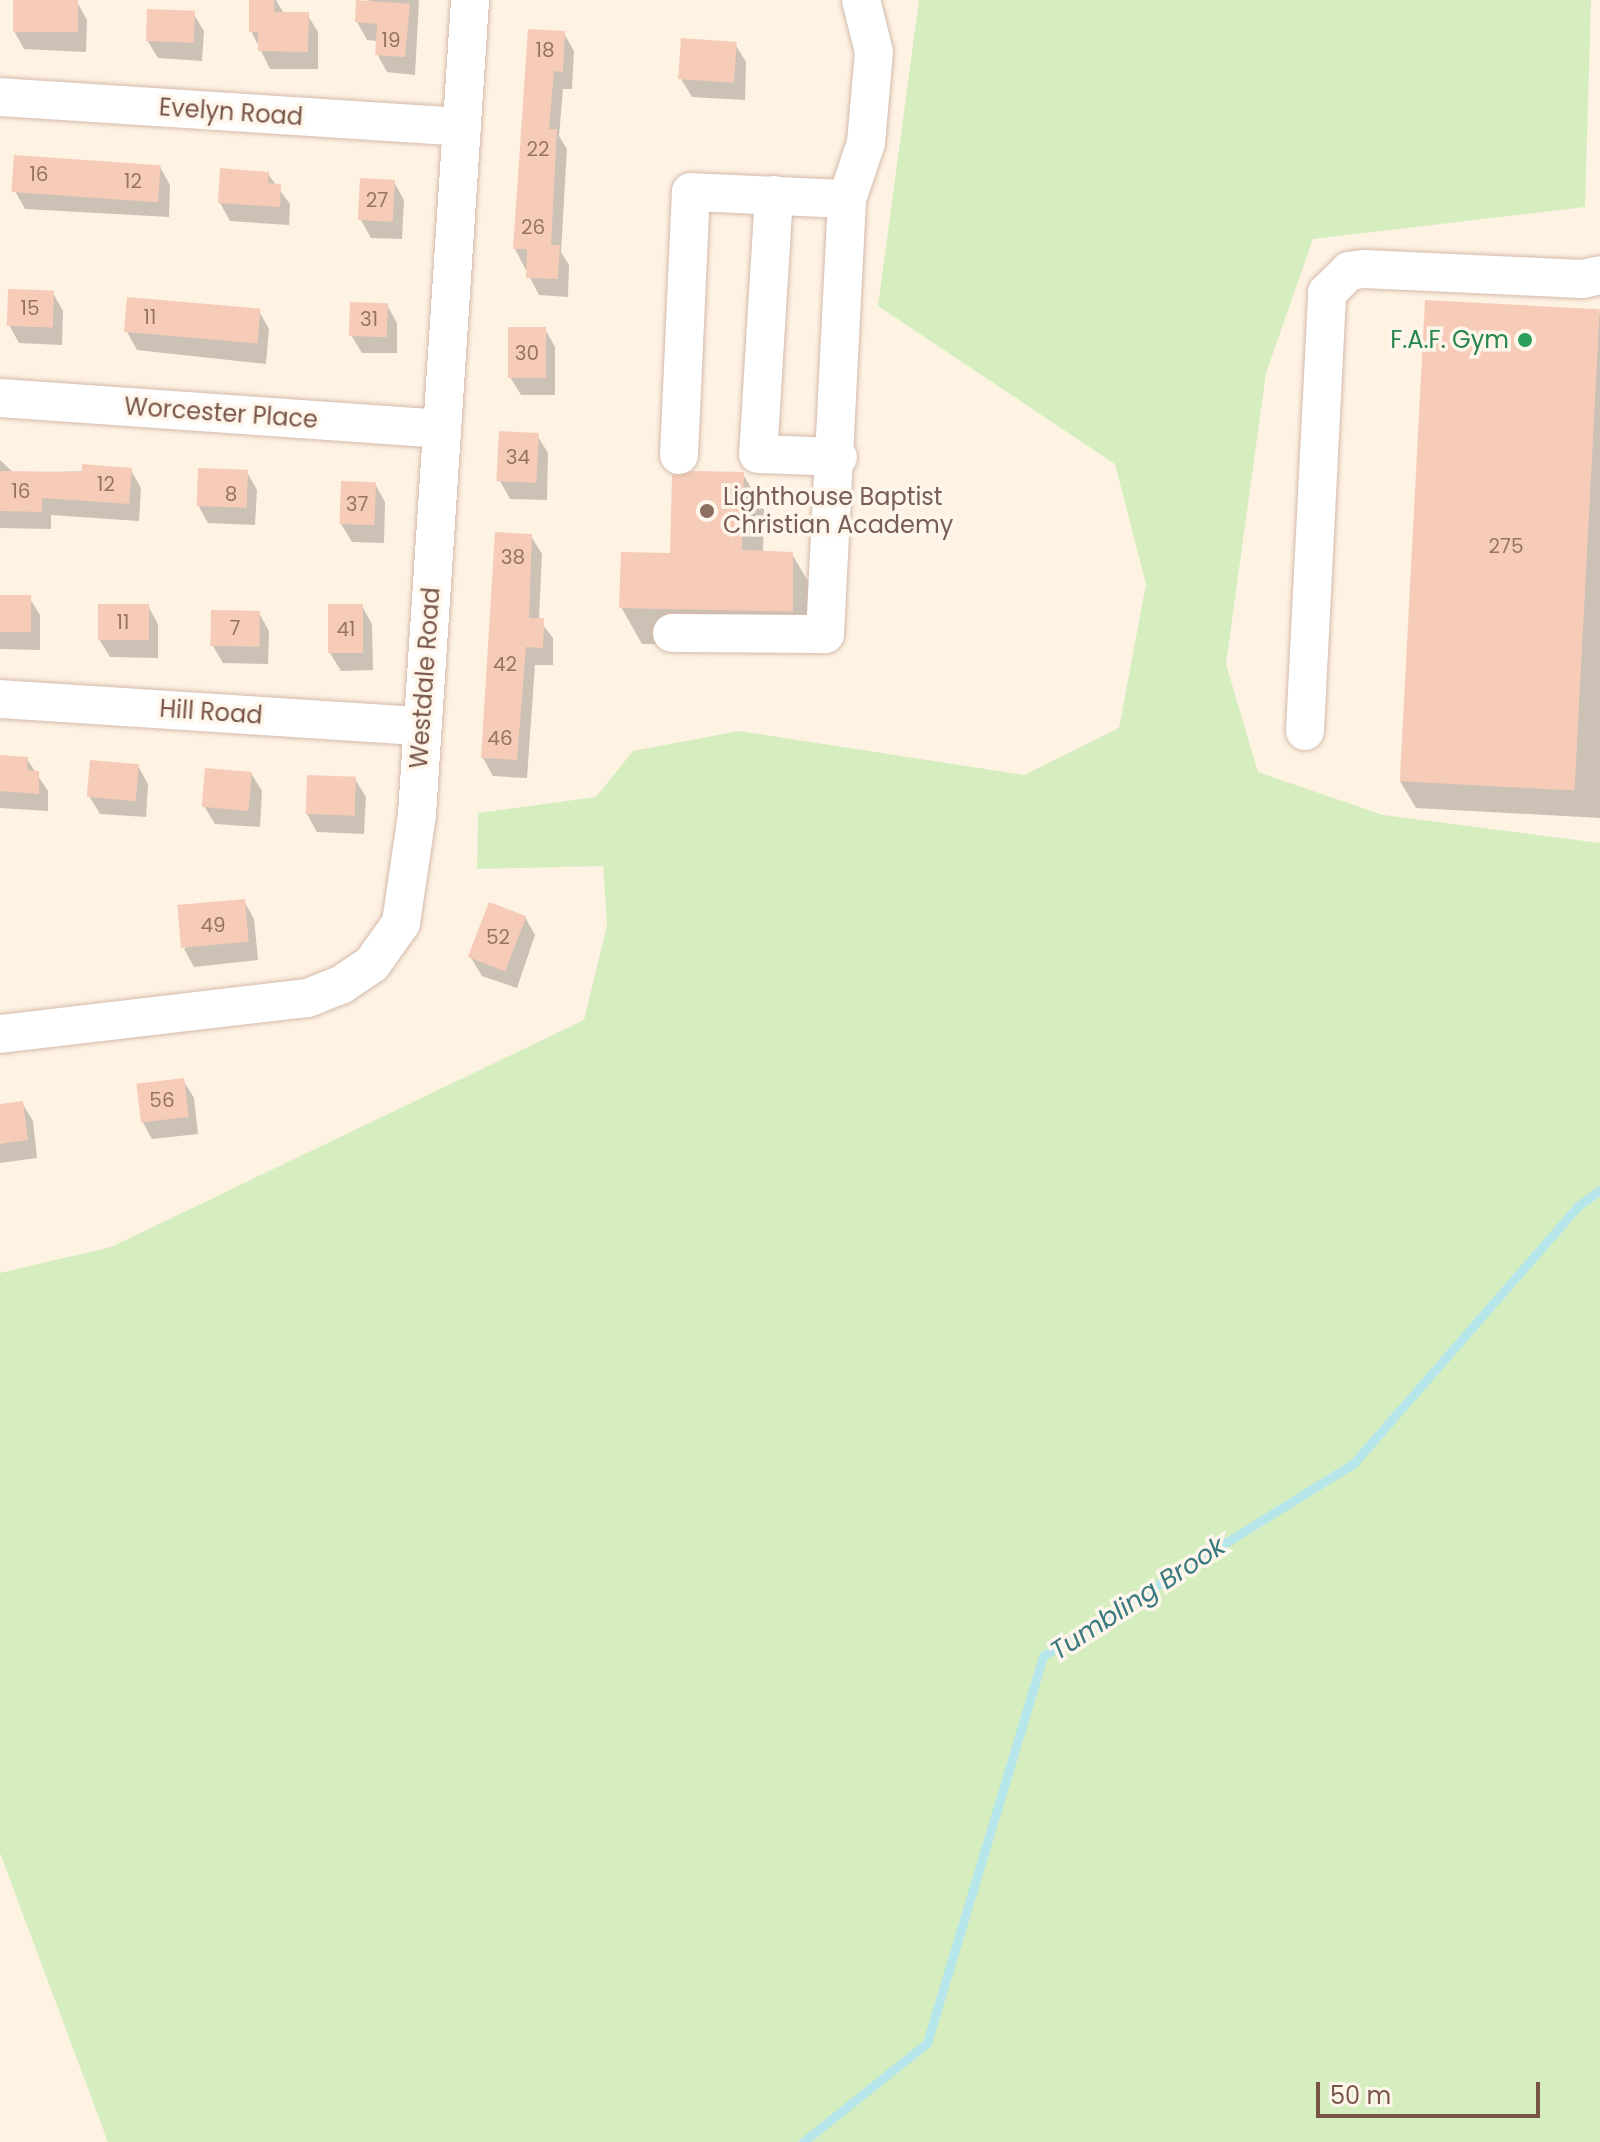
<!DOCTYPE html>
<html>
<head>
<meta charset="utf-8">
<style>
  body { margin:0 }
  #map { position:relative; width:1600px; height:2142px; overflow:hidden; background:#fef2e3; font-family:Poppins,sans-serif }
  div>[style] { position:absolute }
  .green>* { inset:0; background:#d6edc0 }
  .shadow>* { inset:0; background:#0003 }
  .stream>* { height:9px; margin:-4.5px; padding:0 4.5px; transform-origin:4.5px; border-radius:4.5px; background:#b6e6e9 }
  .building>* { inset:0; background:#f6ccb9; transform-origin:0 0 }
  .roads { filter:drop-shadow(0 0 2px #d3baab) drop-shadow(0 0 2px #d3baab) }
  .minor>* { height:38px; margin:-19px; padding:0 19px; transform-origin:19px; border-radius:19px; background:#fff }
  .dots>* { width:22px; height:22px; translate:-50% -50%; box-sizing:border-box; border:4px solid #fff6eb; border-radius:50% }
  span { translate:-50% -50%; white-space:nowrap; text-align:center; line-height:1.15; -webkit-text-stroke:7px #fff6eb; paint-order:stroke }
  .number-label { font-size:20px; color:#987364 }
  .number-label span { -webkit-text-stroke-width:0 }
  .street-label { font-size:24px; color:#795547 }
  .leisure-label { font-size:24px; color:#27864d }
  .right { translate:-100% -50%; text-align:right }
  .education-label { font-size:24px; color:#785e54 }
  .left { translate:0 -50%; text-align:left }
  .water-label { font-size:26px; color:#39797f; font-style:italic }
  .scale { position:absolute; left:1316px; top:2082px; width:224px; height:36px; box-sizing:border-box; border:4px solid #795547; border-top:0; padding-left:10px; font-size:24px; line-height:28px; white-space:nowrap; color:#795547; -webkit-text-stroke:6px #fff6eb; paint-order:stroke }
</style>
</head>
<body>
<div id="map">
  <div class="green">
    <div style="clip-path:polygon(919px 0,1591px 0,1585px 207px,1313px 239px,1266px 373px,1226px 664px,1258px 772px,1383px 815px,1600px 843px,1600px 2142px,108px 2142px,0 1853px,0 1273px,111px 1247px,584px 1020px,607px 925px,603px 866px,477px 869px,478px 813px,596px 797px,633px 751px,739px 731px,1024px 775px,1119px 728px,1146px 584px,1115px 464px,878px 306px)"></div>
  </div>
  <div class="shadow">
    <div style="clip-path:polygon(15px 0,77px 2px,87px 20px,86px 52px,24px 49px,14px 31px)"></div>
    <div style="clip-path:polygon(251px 0,276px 0,283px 12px,307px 14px,318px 32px,318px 69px,270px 69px,251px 31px)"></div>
    <div style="clip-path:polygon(369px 0,419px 0,415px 75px,387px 72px,377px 54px,378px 41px,367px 40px,357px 22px)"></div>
    <div style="clip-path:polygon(193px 13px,204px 31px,202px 61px,158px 58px,147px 40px)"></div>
    <div style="clip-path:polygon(530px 31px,564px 33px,574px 51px,572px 89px,563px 89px,559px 136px,567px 149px,561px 252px,569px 265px,568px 297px,539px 295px,515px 249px)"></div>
    <div style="clip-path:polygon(735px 44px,746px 62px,745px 100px,692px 97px,681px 79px)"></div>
    <div style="clip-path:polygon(160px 167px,170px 185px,169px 217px,25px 209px,15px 191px)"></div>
    <div style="clip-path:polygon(268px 174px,290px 204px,289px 225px,230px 221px,220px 203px)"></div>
    <div style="clip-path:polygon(394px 182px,404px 200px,402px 239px,371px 238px,361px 220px)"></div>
    <div style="clip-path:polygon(53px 293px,63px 311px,62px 345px,19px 343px,9px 325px)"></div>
    <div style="clip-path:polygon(387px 305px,397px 323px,397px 353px,362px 353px,351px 335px)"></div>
    <div style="clip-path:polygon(259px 311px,269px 329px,266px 364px,137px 350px,127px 332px)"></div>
    <div style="clip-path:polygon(1600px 312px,1600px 818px,1416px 808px,1400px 781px)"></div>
    <div style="clip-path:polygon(545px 329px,555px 347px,555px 395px,521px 395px,510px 377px)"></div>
    <div style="clip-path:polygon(537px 435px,548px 453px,547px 500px,510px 499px,500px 481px)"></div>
    <div style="clip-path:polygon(0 460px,14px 473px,131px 470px,141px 488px,139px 521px,51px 515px,51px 529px,0 528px)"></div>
    <div style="clip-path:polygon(247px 472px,257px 490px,255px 525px,208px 523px,198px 505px)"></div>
    <div style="clip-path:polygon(743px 474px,764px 510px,763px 553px,792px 554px,813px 590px,813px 647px,642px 644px,621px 607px)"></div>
    <div style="clip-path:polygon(375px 484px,385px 502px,384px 543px,352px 542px,341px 524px)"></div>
    <div style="clip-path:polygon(531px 536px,542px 554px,539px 620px,553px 638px,553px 665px,535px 665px,527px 778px,493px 776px,483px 758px)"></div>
    <div style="clip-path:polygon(0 597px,29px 597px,40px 615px,40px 650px,0 649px)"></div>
    <div style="clip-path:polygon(148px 606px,158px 624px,158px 658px,110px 657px,99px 639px)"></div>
    <div style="clip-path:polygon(362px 606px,372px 624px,373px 670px,341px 671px,330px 653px)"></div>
    <div style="clip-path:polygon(259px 613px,269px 631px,268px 664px,223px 663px,213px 646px)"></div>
    <div style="clip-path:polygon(0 757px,27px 759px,48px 791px,48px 811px,0 808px)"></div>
    <div style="clip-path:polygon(138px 766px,148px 784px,146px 817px,100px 814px,89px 796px)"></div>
    <div style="clip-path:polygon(251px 773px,262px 791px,260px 827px,215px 824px,204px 806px)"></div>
    <div style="clip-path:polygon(355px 779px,366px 797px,364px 834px,317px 832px,307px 814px)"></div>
    <div style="clip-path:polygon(244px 901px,254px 919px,258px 960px,194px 967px,184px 949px)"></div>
    <div style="clip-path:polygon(525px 917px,535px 935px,517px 988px,482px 976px,471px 958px)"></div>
    <div style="clip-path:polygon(183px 1080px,194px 1098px,198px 1134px,152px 1139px,142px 1121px)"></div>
    <div style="clip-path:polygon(22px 1103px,33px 1121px,37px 1158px,0 1163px,0 1106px)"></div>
  </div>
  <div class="stream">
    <div style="left:803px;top:2142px;width:159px;rotate:-38.6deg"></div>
    <div style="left:927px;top:2043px;width:404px;rotate:-73.3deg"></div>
    <div style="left:1043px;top:1656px;width:365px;rotate:-31.8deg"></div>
    <div style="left:1353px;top:1464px;width:342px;rotate:-48.9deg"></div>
    <div style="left:1578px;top:1206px;width:27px;rotate:-36deg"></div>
  </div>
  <div class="building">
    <div style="left:13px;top:0;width:65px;height:32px"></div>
    <div style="clip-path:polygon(249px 0,274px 0,274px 12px,309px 12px,308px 52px,258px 51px,258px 32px,249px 32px)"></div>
    <div style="clip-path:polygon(356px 0,410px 4px,405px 57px,375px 55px,377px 24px,355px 22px)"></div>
    <div style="left:147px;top:9px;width:48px;height:32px;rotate:2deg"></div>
    <div style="clip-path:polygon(528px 29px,565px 31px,563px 72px,554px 71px,549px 129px,557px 129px,551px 245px,560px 245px,558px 279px,526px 278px,527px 249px,513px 249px)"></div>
    <div style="left:681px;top:38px;width:56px;height:41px;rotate:4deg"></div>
    <div style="left:14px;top:155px;width:147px;height:37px;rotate:4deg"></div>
    <div style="clip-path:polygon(220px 168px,269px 172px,268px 183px,281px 184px,280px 207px,218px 203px)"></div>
    <div style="left:360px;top:178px;width:35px;height:42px;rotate:3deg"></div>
    <div style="left:8px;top:289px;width:46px;height:37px;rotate:2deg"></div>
    <div style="left:127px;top:297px;width:134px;height:35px;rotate:5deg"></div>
    <div style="left:1425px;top:300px;width:175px;height:482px;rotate:3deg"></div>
    <div style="left:350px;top:302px;width:38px;height:34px;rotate:2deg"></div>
    <div style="left:546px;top:327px;width:51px;height:38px;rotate:90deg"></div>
    <div style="left:499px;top:431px;width:40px;height:50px;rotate:3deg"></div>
    <div style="clip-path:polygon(82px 464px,132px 468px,129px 504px,42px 498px,42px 512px,0 511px,0 471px,82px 472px)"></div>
    <div style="left:198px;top:468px;width:50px;height:38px;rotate:2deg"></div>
    <div style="clip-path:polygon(693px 471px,744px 472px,742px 550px,793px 552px,793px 612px,619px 608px,621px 552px,670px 553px,672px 475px)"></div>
    <div style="left:341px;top:481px;width:35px;height:43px;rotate:2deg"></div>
    <div style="clip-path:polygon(495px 532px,532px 534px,529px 618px,544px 618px,543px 648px,526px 647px,517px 760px,481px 758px)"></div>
    <div style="left:0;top:595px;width:31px;height:37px"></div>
    <div style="left:98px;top:604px;width:51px;height:36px"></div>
    <div style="left:328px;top:604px;width:35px;height:49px"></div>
    <div style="left:211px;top:610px;width:49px;height:36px;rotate:1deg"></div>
    <div style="clip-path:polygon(0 755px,28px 757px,27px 770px,39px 771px,39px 794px,0 791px)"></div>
    <div style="left:90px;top:760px;width:49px;height:37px;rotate:5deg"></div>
    <div style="left:205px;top:768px;width:47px;height:39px;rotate:5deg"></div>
    <div style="left:307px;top:775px;width:49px;height:39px;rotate:2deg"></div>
    <div style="left:245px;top:899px;width:43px;height:68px;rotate:85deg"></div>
    <div style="left:489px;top:902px;width:40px;height:59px;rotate:21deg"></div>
    <div style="left:184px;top:1078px;width:39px;height:48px;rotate:83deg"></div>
    <div style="clip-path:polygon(23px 1101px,28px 1140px,0 1144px,0 1104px)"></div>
  </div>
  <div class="roads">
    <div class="minor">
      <div style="left:0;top:97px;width:463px;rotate:3.7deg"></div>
      <div style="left:774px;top:195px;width:259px;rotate:93.5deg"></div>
      <div style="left:758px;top:454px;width:80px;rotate:2.1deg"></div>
      <div style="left:0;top:398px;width:443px;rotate:4deg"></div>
      <div style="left:679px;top:455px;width:263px;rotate:-87.4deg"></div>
      <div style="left:691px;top:192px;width:156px;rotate:2.6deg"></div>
      <div style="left:672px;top:633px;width:153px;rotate:0.4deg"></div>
      <div style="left:825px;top:634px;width:436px;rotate:-87.1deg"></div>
      <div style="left:847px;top:199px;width:59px;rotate:-71.3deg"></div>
      <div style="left:866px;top:143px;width:91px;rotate:-85deg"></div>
      <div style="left:874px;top:52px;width:54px;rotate:-104deg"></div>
      <div style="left:0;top:699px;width:422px;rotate:3.7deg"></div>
      <div style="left:1305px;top:731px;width:439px;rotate:-87.1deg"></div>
      <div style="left:1327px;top:293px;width:31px;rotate:-45deg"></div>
      <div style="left:1349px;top:271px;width:15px;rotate:-8deg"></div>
      <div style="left:1364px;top:269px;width:219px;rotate:2.6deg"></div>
      <div style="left:1583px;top:279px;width:17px;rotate:-13deg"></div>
      <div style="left:0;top:1034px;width:310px;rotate:-6.7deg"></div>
      <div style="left:308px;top:998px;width:35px;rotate:-22deg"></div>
      <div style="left:341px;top:985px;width:37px;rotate:-34deg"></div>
      <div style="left:372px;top:964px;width:50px;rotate:-54.7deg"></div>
      <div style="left:401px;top:923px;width:110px;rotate:-81.6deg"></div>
      <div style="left:417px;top:814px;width:816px;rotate:-86.27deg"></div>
    </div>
  </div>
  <div class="dots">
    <div style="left:1525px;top:340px;background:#2e9e5b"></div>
    <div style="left:707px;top:511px;background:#8d6e63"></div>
  </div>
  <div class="number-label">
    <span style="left:391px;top:40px">19</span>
    <span style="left:545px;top:50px">18</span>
    <span style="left:538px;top:149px">22</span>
    <span style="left:39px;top:174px">16</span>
    <span style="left:133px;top:181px">12</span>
    <span style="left:377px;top:200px">27</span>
    <span style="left:533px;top:227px">26</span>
    <span style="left:30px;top:308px">15</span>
    <span style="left:150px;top:317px">11</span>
    <span style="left:369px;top:319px">31</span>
    <span style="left:527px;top:353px">30</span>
    <span style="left:518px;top:457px">34</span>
    <span style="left:106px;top:484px">12</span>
    <span style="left:21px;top:491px">16</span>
    <span style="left:231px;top:494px">8</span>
    <span style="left:357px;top:504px">37</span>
    <span style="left:1506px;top:546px">275</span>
    <span style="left:513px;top:557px">38</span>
    <span style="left:123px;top:622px">11</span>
    <span style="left:235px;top:628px">7</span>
    <span style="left:346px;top:629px">41</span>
    <span style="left:505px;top:664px">42</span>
    <span style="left:500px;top:738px">46</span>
    <span style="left:213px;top:925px">49</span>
    <span style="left:498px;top:937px">52</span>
    <span style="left:162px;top:1100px">56</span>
  </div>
  <div class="street-label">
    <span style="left:231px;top:112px;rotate:4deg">Evelyn Road</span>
    <span style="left:221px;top:413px;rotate:4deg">Worcester Place</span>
    <span style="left:425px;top:678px;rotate:-86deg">Westdale Road</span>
    <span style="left:211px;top:712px;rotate:4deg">Hill Road</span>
  </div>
  <div class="leisure-label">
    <span class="right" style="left:1509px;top:340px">F.A.F. Gym</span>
  </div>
  <div class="education-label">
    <span class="left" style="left:723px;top:511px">Lighthouse Baptist<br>Christian Academy</span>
  </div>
  <div class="water-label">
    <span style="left:1138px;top:1599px;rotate:-33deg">Tumbling Brook</span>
  </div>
  <div class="scale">50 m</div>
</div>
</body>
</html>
